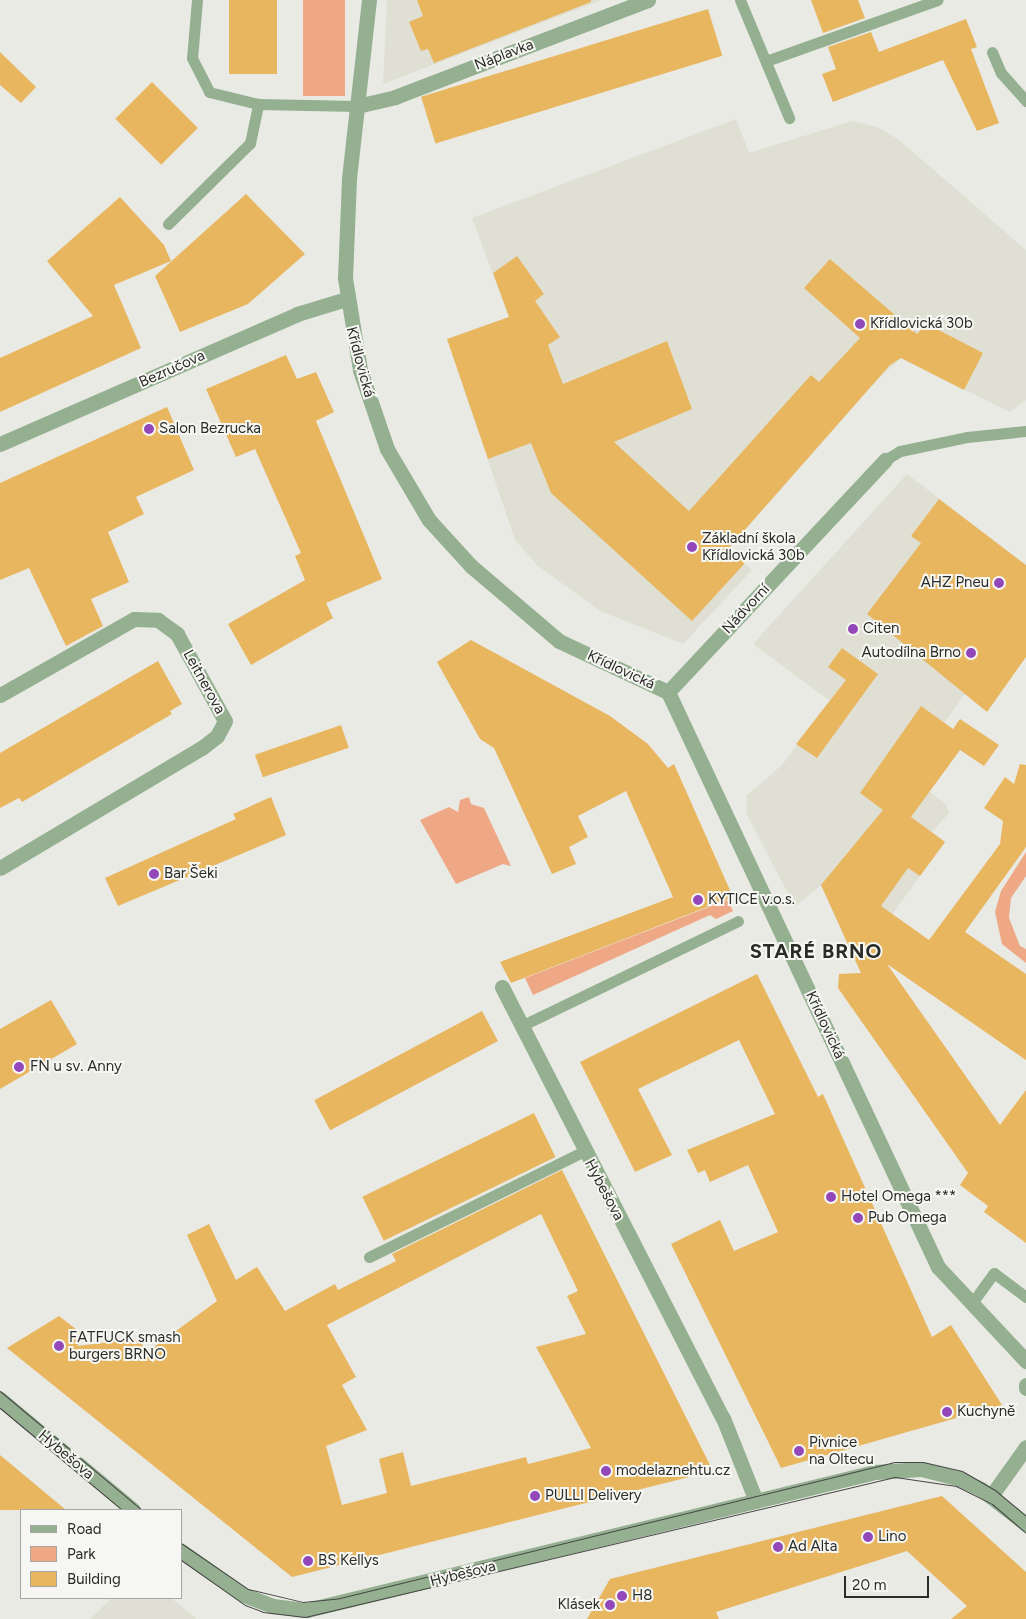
<!DOCTYPE html>
<html>
<head>
<meta charset="utf-8">
<style>
  body { margin:0 }
  #map { position:relative; width:1026px; height:1619px; overflow:hidden; background:#e9eae4; font-family:Figtree,sans-serif }
  div>[style] { position:absolute }
  .built>* { inset:0; background:#dfe0d3 }
  .green>* { inset:0; background:#efa885; transform-origin:0 0 }
  .building>* { inset:0; background:#e9b660; transform-origin:0 0 }
  .service>* { height:11px; margin:-5.5px; padding:0 5.5px; transform-origin:5.5px; border-radius:5.5px; background:#94b091 }
  .minor>* { height:15px; margin:-7.5px; padding:0 7.5px; transform-origin:7.5px; border-radius:7.5px; background:#94b091 }
  .tertiary>* { height:15px; margin:-7.5px; padding:0 7.5px; transform-origin:7.5px; border-radius:7.5px; background:#94b091 }
  .tram>* { height:1px; margin:-0.5px; padding:0 0.5px; transform-origin:0.5px; border-radius:0.5px; background:#464644 }
  .dots>* { width:14px; height:14px; translate:-50% -50%; box-sizing:border-box; border:2px solid #f6f7f2; border-radius:50% }
  span { translate:-50% -50%; white-space:nowrap; text-align:center; line-height:1.15; -webkit-text-stroke:4px #f6f7f2; paint-order:stroke }
  .street-label { font-size:15px; color:#2b2b29 }
  .poi-label { font-size:15px; color:#2b2b29 }
  .left { translate:0 -50%; text-align:left }
  .right { translate:-100% -50%; text-align:right }
  .district-label { font-size:20px; color:#2b2b28; font-weight:700; letter-spacing:1px }
  .legend { position:absolute; left:20px; top:1509px; width:162px; height:90px; box-sizing:border-box; background:#f6f7f2; border:1px solid #a5a5a2; margin:0; padding:6px 9px; list-style:none; font-size:15px; color:#2b2b29 }
  .legend li { display:flex; align-items:center; gap:10px; height:25px }
  .legend b { width:25px; border:1px solid #a5a5a2 }
  .scale { position:absolute; left:844px; top:1576px; width:85px; height:22px; box-sizing:border-box; border:2px solid #2b2b29; border-top:0; padding-left:6px; font-size:15px; line-height:18px; white-space:nowrap; color:#2b2b29; -webkit-text-stroke:4px #f6f7f2; paint-order:stroke }
</style>
</head>
<body>
<div id="map">
  <div class="built">
    <div style="clip-path:polygon(387px 0,602px 0,383px 84px)"></div>
    <div style="clip-path:polygon(736px 119px,749px 153px,852px 121px,877px 127px,898px 139px,1026px 250px,1026px 400px,1010px 412px,901px 358px,876px 381px,728px 549px,752px 570px,683px 644px,600px 611px,538px 566px,515px 540px,447px 339px,509px 317px,472px 218px)"></div>
    <div style="clip-path:polygon(907px 474px,1026px 565px,1026px 608px,907px 775px,946px 804px,949px 813px,932px 832px,945px 842px,856px 964px,821px 885px,795px 907px,747px 815px,746px 796px,782px 765px,830px 701px,753px 644px)"></div>
    <div style="clip-path:polygon(112px 1598px,171px 1598px,197px 1619px,90px 1619px)"></div>
  </div>
  <div class="green">
    <div style="left:303px;top:0;width:42px;height:96px"></div>
    <div style="clip-path:polygon(469px 797px,471px 804px,484px 808px,511px 866px,503px 864px,456px 884px,420px 820px,449px 807px,458px 812px,460px 800px)"></div>
    <div style="clip-path:polygon(1026px 852px,1026px 876px,1011px 898px,1009px 918px,1020px 946px,1026px 949px,1026px 963px,1002px 944px,995px 912px,1001px 891px)"></div>
    <div style="clip-path:polygon(727px 900px,733px 911px,716px 919px,710px 915px,533px 995px,525px 978px)"></div>
  </div>
  <div class="building">
    <div style="left:229px;top:0;width:48px;height:74px"></div>
    <div style="clip-path:polygon(417px 0,591px 0,591px 2px,434px 63px,428px 49px,421px 51px,409px 22px,423px 16px)"></div>
    <div style="clip-path:polygon(811px 0,858px 0,865px 18px,823px 33px)"></div>
    <div style="left:708px;top:9px;width:49px;height:300px;rotate:73deg"></div>
    <div style="clip-path:polygon(966px 19px,977px 47px,971px 49px,999px 123px,977px 131px,943px 60px,833px 102px,822px 74px,836px 69px,828px 47px,871px 32px,879px 52px)"></div>
    <div style="clip-path:polygon(0 52px,36px 87px,21px 103px,0 85px)"></div>
    <div style="left:152px;top:82px;width:65px;height:52px;rotate:45deg"></div>
    <div style="clip-path:polygon(246px 194px,305px 254px,248px 304px,180px 332px,155px 276px)"></div>
    <div style="clip-path:polygon(120px 197px,164px 245px,171px 261px,114px 285px,141px 348px,0 412px,0 358px,93px 316px,47px 261px)"></div>
    <div style="clip-path:polygon(517px 256px,544px 294px,535px 301px,560px 337px,548px 345px,563px 384px,667px 341px,692px 409px,614px 442px,689px 511px,811px 375px,819px 382px,860px 338px,804px 288px,830px 259px,917px 334px,927px 324px,983px 353px,964px 390px,901px 358px,890px 365px,728px 549px,745px 563px,692px 621px,551px 493px,531px 443px,488px 459px,447px 339px,509px 317px,493px 273px)"></div>
    <div style="clip-path:polygon(286px 355px,297px 379px,316px 372px,334px 412px,316px 421px,382px 579px,326px 603px,333px 618px,251px 665px,228px 624px,305px 580px,295px 556px,301px 553px,255px 449px,236px 457px,206px 389px)"></div>
    <div style="clip-path:polygon(167px 407px,194px 470px,136px 497px,144px 514px,108px 532px,129px 582px,91px 599px,103px 626px,66px 646px,29px 568px,0 580px,0 483px)"></div>
    <div style="clip-path:polygon(939px 499px,1026px 565px,1026px 657px,987px 712px,867px 614px,921px 543px,911px 536px)"></div>
    <div style="clip-path:polygon(471px 640px,610px 716px,648px 744px,668px 768px,674px 764px,733px 897px,511px 983px,500px 962px,673px 897px,626px 791px,578px 816px,588px 837px,569px 847px,576px 864px,552px 874px,494px 748px,480px 739px,437px 662px)"></div>
    <div style="clip-path:polygon(842px 648px,878px 674px,817px 758px,796px 744px,846px 680px,828px 667px)"></div>
    <div style="clip-path:polygon(158px 661px,182px 704px,170px 711px,172px 714px,22px 802px,19px 798px,0 808px,0 753px)"></div>
    <div style="clip-path:polygon(921px 706px,953px 729px,960px 719px,999px 745px,984px 766px,960px 750px,911px 817px,945px 842px,920px 876px,908px 868px,881px 906px,929px 940px,1000px 844px,1003px 821px,984px 808px,1005px 777px,1014px 784px,1020px 764px,1026px 765px,1026px 847px,965px 932px,1026px 974px,1026px 1060px,887px 964px,1000px 1125px,1026px 1090px,1026px 1243px,984px 1212px,988px 1206px,960px 1185px,968px 1173px,838px 988px,839px 974px,861px 973px,821px 885px,883px 810px,860px 793px)"></div>
    <div style="left:341px;top:725px;width:24px;height:91px;rotate:71deg"></div>
    <div style="clip-path:polygon(271px 797px,286px 835px,118px 906px,105px 878px,236px 819px,233px 814px)"></div>
    <div style="clip-path:polygon(757px 974px,818px 1097px,823px 1094px,932px 1337px,951px 1325px,1002px 1405px,781px 1468px,671px 1244px,720px 1220px,734px 1251px,778px 1232px,748px 1165px,710px 1182px,705px 1170px,698px 1173px,687px 1150px,775px 1114px,739px 1040px,638px 1089px,672px 1155px,635px 1172px,580px 1062px)"></div>
    <div style="clip-path:polygon(51px 1000px,77px 1044px,0 1089px,0 1029px)"></div>
    <div style="left:482px;top:1011px;width:34px;height:190px;rotate:62deg"></div>
    <div style="left:534px;top:1113px;width:49px;height:191px;rotate:64deg"></div>
    <div style="clip-path:polygon(evenodd,562px 1170px,713px 1471px,292px 1577px,7px 1348px,59px 1316px,85px 1336px,77px 1346px,134px 1339px,150px 1350px,217px 1301px,187px 1235px,209px 1224px,236px 1280px,257px 1267px,285px 1311px,335px 1284px,338px 1290px,396px 1261px,392px 1254px,562px 1170px,541px 1214px,578px 1291px,567px 1296px,586px 1334px,536px 1347px,591px 1448px,528px 1464px,526px 1457px,411px 1486px,403px 1452px,379px 1459px,387px 1493px,342px 1505px,326px 1446px,367px 1430px,342px 1385px,356px 1377px,327px 1325px,541px 1214px)"></div>
    <div style="clip-path:polygon(0 1455px,66px 1510px,0 1510px)"></div>
    <div style="clip-path:polygon(942px 1496px,1026px 1572px,1026px 1619px,951px 1619px,967px 1606px,907px 1551px,716px 1612px,719px 1619px,587px 1619px,610px 1579px)"></div>
  </div>
  <div class="service">
    <div style="left:197px;top:0;width:58px;rotate:94.9deg"></div>
    <div style="left:192px;top:58px;width:38px;rotate:63deg"></div>
    <div style="left:209px;top:92px;width:50px;rotate:13.8deg"></div>
    <div style="left:258px;top:104px;width:99px;rotate:1.2deg"></div>
    <div style="left:740px;top:0;width:128px;rotate:67.4deg"></div>
    <div style="left:992px;top:52px;width:23px;rotate:67deg"></div>
    <div style="left:1001px;top:73px;width:38px;rotate:48deg"></div>
    <div style="left:766px;top:61px;width:182px;rotate:-19.6deg"></div>
    <div style="left:168px;top:224px;width:115px;rotate:-44.6deg"></div>
    <div style="left:250px;top:143px;width:40px;rotate:-78deg"></div>
    <div style="left:885px;top:460px;width:17px;rotate:-31deg"></div>
    <div style="left:900px;top:451px;width:68px;rotate:-11.8deg"></div>
    <div style="left:967px;top:437px;width:59px;rotate:-5.8deg"></div>
    <div style="left:521px;top:1026px;width:241px;rotate:-25.8deg"></div>
    <div style="left:369px;top:1257px;width:240px;rotate:-26.2deg"></div>
    <div style="left:972px;top:1303px;width:37px;rotate:-54deg"></div>
    <div style="left:994px;top:1273px;width:40px;rotate:37deg"></div>
  </div>
  <div class="minor">
    <div style="left:369px;top:0;width:180px;rotate:96.4deg"></div>
    <div style="left:349px;top:179px;width:99px;rotate:92.3deg"></div>
    <div style="left:345px;top:278px;width:93px;rotate:80.7deg"></div>
    <div style="left:360px;top:370px;width:83px;rotate:71.1deg"></div>
    <div style="left:387px;top:449px;width:82px;rotate:59.4deg"></div>
    <div style="left:429px;top:520px;width:62px;rotate:47.6deg"></div>
    <div style="left:471px;top:566px;width:116px;rotate:40.4deg"></div>
    <div style="left:559px;top:641px;width:120px;rotate:25.1deg"></div>
    <div style="left:668px;top:692px;width:635px;rotate:64.85deg"></div>
    <div style="left:938px;top:1267px;width:129px;rotate:46.9deg"></div>
    <div style="left:357px;top:106px;width:39px;rotate:-13deg"></div>
    <div style="left:395px;top:97px;width:271px;rotate:-21deg"></div>
    <div style="left:0;top:444px;width:324px;rotate:-23.6deg"></div>
    <div style="left:297px;top:314px;width:51px;rotate:-17deg"></div>
    <div style="left:668px;top:692px;width:318px;rotate:-46.9deg"></div>
    <div style="left:0;top:695px;width:154px;rotate:-29.6deg"></div>
    <div style="left:134px;top:619px;width:24px;rotate:2deg"></div>
    <div style="left:158px;top:620px;width:24px;rotate:36deg"></div>
    <div style="left:177px;top:634px;width:99px;rotate:61.1deg"></div>
    <div style="left:225px;top:721px;width:17px;rotate:118deg"></div>
    <div style="left:217px;top:736px;width:18px;rotate:142deg"></div>
    <div style="left:203px;top:747px;width:236px;rotate:149.2deg"></div>
    <div style="left:502px;top:987px;width:484px;rotate:62.9deg"></div>
    <div style="left:723px;top:1418px;width:89px;rotate:68.3deg"></div>
    <div style="left:1026px;top:1385px;width:3px;rotate:90deg"></div>
    <div style="left:991px;top:1496px;width:60px;rotate:-54.5deg"></div>
  </div>
  <div class="tertiary">
    <div style="left:0;top:1399px;width:173px;rotate:39.8deg"></div>
    <div style="left:181px;top:1551px;width:77px;rotate:34.9deg"></div>
    <div style="left:244px;top:1595px;width:31px;rotate:21deg"></div>
    <div style="left:273px;top:1606px;width:34px;rotate:7deg"></div>
    <div style="left:307px;top:1610px;width:585px;rotate:-13.66deg"></div>
    <div style="left:875px;top:1472px;width:46px;rotate:-3.7deg"></div>
    <div style="left:921px;top:1469px;width:38px;rotate:14deg"></div>
    <div style="left:958px;top:1478px;width:25px;rotate:26deg"></div>
    <div style="left:981px;top:1489px;width:57px;rotate:37.9deg"></div>
  </div>
  <div class="tram">
    <div style="left:0;top:1391px;width:185px;rotate:40deg"></div>
    <div style="left:0;top:1408px;width:159px;rotate:39.9deg"></div>
    <div style="left:181px;top:1543px;width:81px;rotate:34.5deg"></div>
    <div style="left:248px;top:1589px;width:57px;rotate:13.3deg"></div>
    <div style="left:303px;top:1602px;width:37px;rotate:-6deg"></div>
    <div style="left:340px;top:1598px;width:571px;rotate:-13.77deg"></div>
    <div style="left:895px;top:1462px;width:28px"></div>
    <div style="left:923px;top:1462px;width:40px;rotate:13deg"></div>
    <div style="left:962px;top:1471px;width:38px;rotate:30deg"></div>
    <div style="left:995px;top:1490px;width:40px;rotate:40deg"></div>
    <div style="left:181px;top:1560px;width:78px;rotate:35.1deg"></div>
    <div style="left:245px;top:1605px;width:19px;rotate:21deg"></div>
    <div style="left:263px;top:1612px;width:42px;rotate:6.8deg"></div>
    <div style="left:305px;top:1617px;width:606px;rotate:-13.35deg"></div>
    <div style="left:895px;top:1477px;width:62px;rotate:8.4deg"></div>
    <div style="left:956px;top:1486px;width:40px;rotate:26.6deg"></div>
    <div style="left:992px;top:1504px;width:45px;rotate:40.5deg"></div>
  </div>
  <div class="dots">
    <div style="left:860px;top:324px;background:#9348ba"></div>
    <div style="left:149px;top:429px;background:#9348ba"></div>
    <div style="left:692px;top:547px;background:#9348ba"></div>
    <div style="left:999px;top:583px;background:#9348ba"></div>
    <div style="left:853px;top:629px;background:#9348ba"></div>
    <div style="left:971px;top:653px;background:#9348ba"></div>
    <div style="left:154px;top:874px;background:#9348ba"></div>
    <div style="left:698px;top:900px;background:#9348ba"></div>
    <div style="left:19px;top:1067px;background:#9348ba"></div>
    <div style="left:831px;top:1197px;background:#9348ba"></div>
    <div style="left:858px;top:1218px;background:#9348ba"></div>
    <div style="left:59px;top:1346px;background:#9348ba"></div>
    <div style="left:947px;top:1412px;background:#9348ba"></div>
    <div style="left:799px;top:1451px;background:#9348ba"></div>
    <div style="left:606px;top:1471px;background:#9348ba"></div>
    <div style="left:535px;top:1496px;background:#9348ba"></div>
    <div style="left:868px;top:1537px;background:#9348ba"></div>
    <div style="left:778px;top:1547px;background:#9348ba"></div>
    <div style="left:308px;top:1561px;background:#9348ba"></div>
    <div style="left:622px;top:1596px;background:#9348ba"></div>
    <div style="left:610px;top:1605px;background:#9348ba"></div>
  </div>
  <div class="street-label">
    <span style="left:504px;top:55px;rotate:-21deg">Náplavka</span>
    <span style="left:360px;top:362px;rotate:75deg">Křídlovická</span>
    <span style="left:172px;top:369px;rotate:-24deg">Bezručova</span>
    <span style="left:746px;top:609px;rotate:-47deg">Nádvorní</span>
    <span style="left:621px;top:670px;rotate:25deg">Křídlovická</span>
    <span style="left:204px;top:682px;rotate:61deg">Leitnerova</span>
    <span style="left:825px;top:1025px;rotate:65deg">Křídlovická</span>
    <span style="left:604px;top:1190px;rotate:62deg">Hybešova</span>
    <span style="left:66px;top:1455px;rotate:40deg">Hybešova</span>
    <span style="left:463px;top:1574px;rotate:-14deg">Hybešova</span>
  </div>
  <div class="poi-label">
    <span class="left" style="left:870px;top:324px">Křídlovická 30b</span>
    <span class="left" style="left:159px;top:429px">Salon Bezrucka</span>
    <span class="left" style="left:702px;top:547px">Základní škola<br>Křídlovická 30b</span>
    <span class="right" style="left:989px;top:583px">AHZ Pneu</span>
    <span class="left" style="left:863px;top:629px">Citen</span>
    <span class="right" style="left:961px;top:653px">Autodílna Brno</span>
    <span class="left" style="left:164px;top:874px">Bar Šeki</span>
    <span class="left" style="left:708px;top:900px">KYTICE v.o.s.</span>
    <span class="left" style="left:30px;top:1067px">FN u sv. Anny</span>
    <span class="left" style="left:841px;top:1197px">Hotel Omega ***</span>
    <span class="left" style="left:868px;top:1218px">Pub Omega</span>
    <span class="left" style="left:69px;top:1346px">FATFUCK smash<br>burgers BRNO</span>
    <span class="left" style="left:957px;top:1412px">Kuchyně</span>
    <span class="left" style="left:809px;top:1451px">Pivnice<br>na Oltecu</span>
    <span class="left" style="left:616px;top:1471px">modelaznehtu.cz</span>
    <span class="left" style="left:545px;top:1496px">PULLI Delivery</span>
    <span class="left" style="left:878px;top:1537px">Lino</span>
    <span class="left" style="left:788px;top:1547px">Ad Alta</span>
    <span class="left" style="left:318px;top:1561px">BS Kellys</span>
    <span class="left" style="left:632px;top:1596px">H8</span>
    <span class="right" style="left:600px;top:1605px">Klásek</span>
  </div>
  <div class="district-label">
    <span style="left:816px;top:951px">STARÉ BRNO</span>
  </div>
  <ul class="legend">
  <li><b style="height:6px;background:#94b091"></b>Road</li>
  <li><b style="height:14px;background:#efa885"></b>Park</li>
  <li><b style="height:14px;background:#e9b660"></b>Building</li>
  </ul>
  <div class="scale">20 m</div>
</div>
</body>
</html>
